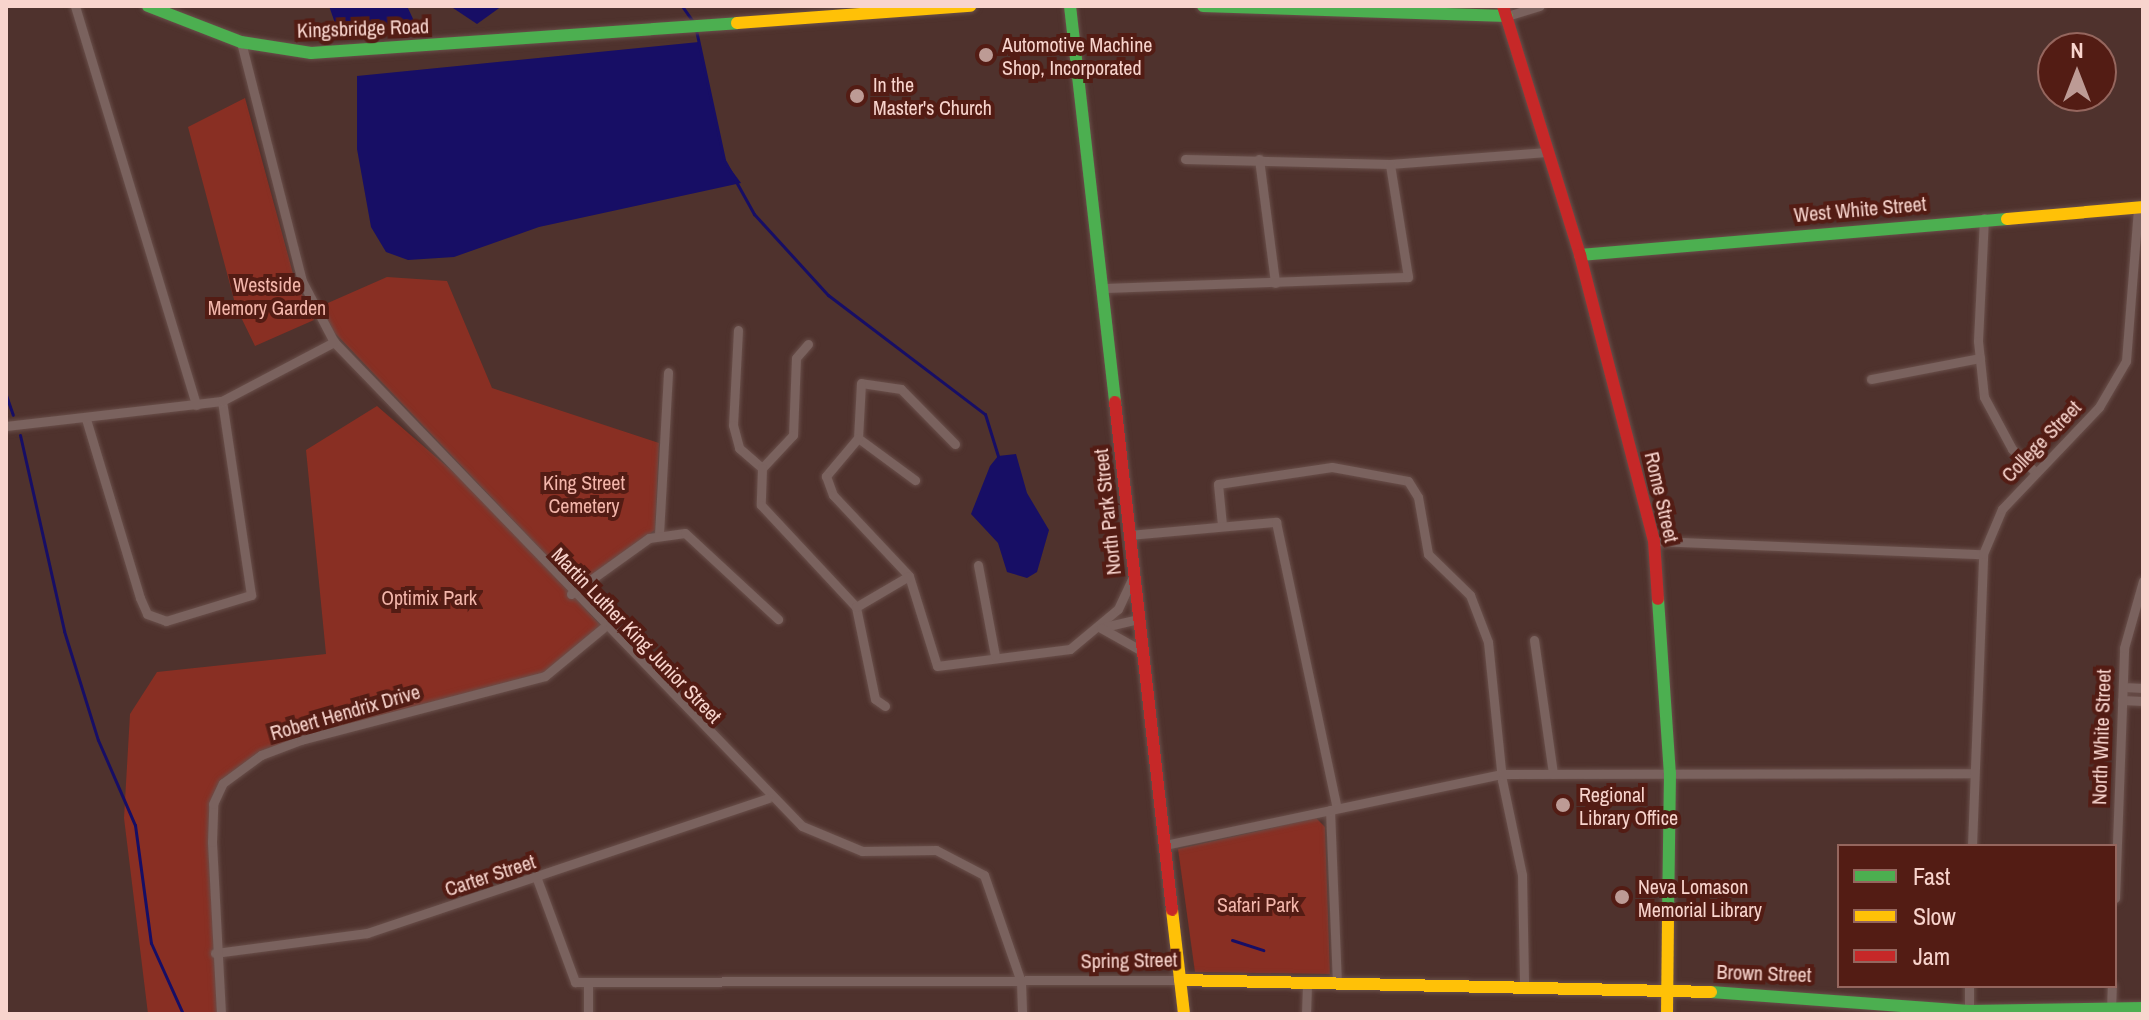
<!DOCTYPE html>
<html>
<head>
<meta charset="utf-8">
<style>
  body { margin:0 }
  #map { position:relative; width:2149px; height:1020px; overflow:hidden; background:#4f322d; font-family:"Archivo Narrow",sans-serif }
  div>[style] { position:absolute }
  .green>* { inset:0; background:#892f23 }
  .water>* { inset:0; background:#170e65 }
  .stream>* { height:3px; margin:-1.5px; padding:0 1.5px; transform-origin:1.5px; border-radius:1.5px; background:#170e65 }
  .roads { filter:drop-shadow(0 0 2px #694f4a) drop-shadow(0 0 2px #694f4a) }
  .street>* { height:9px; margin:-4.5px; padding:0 4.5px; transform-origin:4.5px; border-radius:4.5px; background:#7a625e }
  .fast>* { height:12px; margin:-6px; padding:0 6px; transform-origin:6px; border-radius:6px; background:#4caf50 }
  .slow>* { height:12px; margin:-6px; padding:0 6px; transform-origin:6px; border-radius:6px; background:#ffc107 }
  .jam>* { height:12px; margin:-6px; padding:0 6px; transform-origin:6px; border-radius:6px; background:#c62828 }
  .dots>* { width:22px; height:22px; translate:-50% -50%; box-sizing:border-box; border:4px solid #531c14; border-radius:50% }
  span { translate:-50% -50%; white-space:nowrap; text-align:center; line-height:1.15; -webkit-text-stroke:8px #531c14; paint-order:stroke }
  .street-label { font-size:20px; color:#f8d4cd }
  .poi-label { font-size:20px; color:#f8d4cd }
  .left { translate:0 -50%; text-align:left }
  .park-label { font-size:20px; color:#f3b6ab }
  .frame { position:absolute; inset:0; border:8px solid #f8d4cd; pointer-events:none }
  .legend { position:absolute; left:1837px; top:844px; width:280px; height:144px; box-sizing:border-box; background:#531c14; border:2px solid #95665e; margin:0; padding:10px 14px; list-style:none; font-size:24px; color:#f8d4cd }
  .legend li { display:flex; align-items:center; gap:16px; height:40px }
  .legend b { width:40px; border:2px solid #95665e }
  .north { position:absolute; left:2037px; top:32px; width:80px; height:80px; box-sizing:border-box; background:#531c14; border:2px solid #95665e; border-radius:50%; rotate:0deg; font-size:22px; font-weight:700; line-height:32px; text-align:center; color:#f8d4cd }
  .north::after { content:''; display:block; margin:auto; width:28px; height:36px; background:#bd9b95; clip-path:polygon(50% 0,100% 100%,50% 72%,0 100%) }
</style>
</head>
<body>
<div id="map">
  <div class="green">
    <div style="clip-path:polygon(245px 98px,294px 277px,314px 320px,255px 346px,236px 307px,188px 127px)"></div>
    <div style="clip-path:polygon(387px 277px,447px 281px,492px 388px,659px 443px,655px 530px,576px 586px,334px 332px,321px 306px)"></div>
    <div style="clip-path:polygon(377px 406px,480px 495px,603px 628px,561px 668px,301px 740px,240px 768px,213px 804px,221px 1014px,148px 1014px,124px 818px,130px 714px,157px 672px,326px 654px,306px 450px)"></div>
    <div style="clip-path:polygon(1316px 818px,1325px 827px,1330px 974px,1195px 972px,1178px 849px)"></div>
  </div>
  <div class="water">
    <div style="clip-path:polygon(329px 6px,407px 6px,414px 21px,400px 29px,336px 26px)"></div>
    <div style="clip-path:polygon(450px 6px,502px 6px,477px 24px)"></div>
    <div style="clip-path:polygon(699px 42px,724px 160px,741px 183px,539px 227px,454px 257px,408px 260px,386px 252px,371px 227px,357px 149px,357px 76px)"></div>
    <div style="clip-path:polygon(1016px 454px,1027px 493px,1049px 530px,1037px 572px,1027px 578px,1007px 572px,998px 543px,971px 514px,990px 466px,998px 456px)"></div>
  </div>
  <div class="stream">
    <div style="left:682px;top:6px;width:21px;rotate:55deg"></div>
    <div style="left:696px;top:30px;width:133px;rotate:77.8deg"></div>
    <div style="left:724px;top:160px;width:62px;rotate:60.9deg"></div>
    <div style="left:754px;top:214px;width:110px;rotate:47.6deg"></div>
    <div style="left:828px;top:295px;width:197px;rotate:37.2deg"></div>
    <div style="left:985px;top:414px;width:44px;rotate:72.8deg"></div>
    <div style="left:6px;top:395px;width:21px;rotate:71deg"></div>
    <div style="left:20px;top:435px;width:201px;rotate:77.3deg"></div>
    <div style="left:64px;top:631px;width:114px;rotate:72.7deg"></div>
    <div style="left:98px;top:740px;width:93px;rotate:66.5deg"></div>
    <div style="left:135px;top:825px;width:119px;rotate:82.3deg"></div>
    <div style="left:151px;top:943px;width:78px;rotate:65.7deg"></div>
    <div style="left:1232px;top:940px;width:33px;rotate:18deg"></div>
  </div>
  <div class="roads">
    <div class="street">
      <div style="left:75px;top:6px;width:417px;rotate:73.1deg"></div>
      <div style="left:1507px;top:16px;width:34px;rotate:-17deg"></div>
      <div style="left:241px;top:42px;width:247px;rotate:75.7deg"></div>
      <div style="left:302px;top:281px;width:69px;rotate:62.3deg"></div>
      <div style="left:334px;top:342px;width:673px;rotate:45.96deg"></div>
      <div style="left:802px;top:826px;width:65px;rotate:22.6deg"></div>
      <div style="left:862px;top:851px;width:74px;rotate:-0.8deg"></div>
      <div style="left:936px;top:850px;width:54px;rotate:27.5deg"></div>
      <div style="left:984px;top:875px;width:113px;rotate:70.9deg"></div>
      <div style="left:1021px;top:982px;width:32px;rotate:88deg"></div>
      <div style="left:1185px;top:159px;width:205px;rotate:1.4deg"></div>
      <div style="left:1390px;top:164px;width:157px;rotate:-4.4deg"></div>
      <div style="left:1259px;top:159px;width:125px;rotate:82.6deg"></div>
      <div style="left:1984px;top:218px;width:123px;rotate:92.8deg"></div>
      <div style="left:1978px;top:341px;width:56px;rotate:83.9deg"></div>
      <div style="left:1984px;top:397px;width:59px;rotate:61.7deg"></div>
      <div style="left:2012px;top:449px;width:31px;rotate:45deg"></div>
      <div style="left:1103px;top:288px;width:305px;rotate:-2.1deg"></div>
      <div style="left:1408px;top:277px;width:114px;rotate:-99.1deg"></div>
      <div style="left:738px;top:330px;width:95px;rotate:93deg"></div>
      <div style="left:733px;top:425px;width:24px;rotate:75deg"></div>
      <div style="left:739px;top:448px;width:30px;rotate:41deg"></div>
      <div style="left:808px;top:344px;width:18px;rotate:131deg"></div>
      <div style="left:796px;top:358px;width:77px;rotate:92.2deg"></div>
      <div style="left:793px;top:435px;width:45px;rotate:133.2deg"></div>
      <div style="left:762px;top:468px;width:37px;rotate:92deg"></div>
      <div style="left:761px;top:505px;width:139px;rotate:47deg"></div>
      <div style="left:1871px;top:379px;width:111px;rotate:-10.9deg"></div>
      <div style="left:86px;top:419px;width:187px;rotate:73.2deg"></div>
      <div style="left:140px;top:598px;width:17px;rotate:66deg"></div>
      <div style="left:147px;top:614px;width:20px;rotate:20deg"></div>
      <div style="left:166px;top:621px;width:89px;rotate:-17deg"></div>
      <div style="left:251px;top:595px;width:196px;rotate:-98.5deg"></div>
      <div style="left:6px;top:426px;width:217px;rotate:-6.6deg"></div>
      <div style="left:222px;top:401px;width:127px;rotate:-27.8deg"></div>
      <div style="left:858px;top:438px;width:71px;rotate:36.4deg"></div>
      <div style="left:955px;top:444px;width:77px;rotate:-134.5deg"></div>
      <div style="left:901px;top:389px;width:40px;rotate:-171.5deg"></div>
      <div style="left:861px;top:383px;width:55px;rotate:93.1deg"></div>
      <div style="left:858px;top:438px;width:50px;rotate:130.1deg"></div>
      <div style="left:826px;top:476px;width:20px;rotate:70deg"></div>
      <div style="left:833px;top:495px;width:111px;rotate:46.8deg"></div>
      <div style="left:909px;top:576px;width:94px;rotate:72.7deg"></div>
      <div style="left:937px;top:666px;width:134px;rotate:-7.3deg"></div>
      <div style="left:1070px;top:649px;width:62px;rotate:-39.8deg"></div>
      <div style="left:1118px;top:609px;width:38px;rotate:-65deg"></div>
      <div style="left:1222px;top:525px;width:41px;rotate:-95.6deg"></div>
      <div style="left:1218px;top:484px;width:115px;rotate:-8.5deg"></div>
      <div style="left:1332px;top:467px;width:77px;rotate:10.4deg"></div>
      <div style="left:1408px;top:481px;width:19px;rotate:58deg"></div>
      <div style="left:1418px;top:497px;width:58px;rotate:80deg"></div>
      <div style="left:1428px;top:554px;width:59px;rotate:44.3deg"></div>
      <div style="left:1470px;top:595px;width:50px;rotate:69deg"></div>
      <div style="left:1488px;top:642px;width:139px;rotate:84.2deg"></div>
      <div style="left:1502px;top:780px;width:97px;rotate:78.1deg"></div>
      <div style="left:1522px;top:875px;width:108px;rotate:88.9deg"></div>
      <div style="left:659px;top:534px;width:162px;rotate:-86.8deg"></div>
      <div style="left:1129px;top:535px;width:148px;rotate:-5.1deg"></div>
      <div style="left:1276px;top:522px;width:292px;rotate:78deg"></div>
      <div style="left:1654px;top:541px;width:329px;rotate:2.3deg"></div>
      <div style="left:978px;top:565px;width:93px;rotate:79.4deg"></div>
      <div style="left:571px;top:594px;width:96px;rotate:-35.7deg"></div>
      <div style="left:649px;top:538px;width:36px;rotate:-8deg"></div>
      <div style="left:685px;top:533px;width:127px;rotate:42.8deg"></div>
      <div style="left:1104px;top:627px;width:37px;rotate:-13deg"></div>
      <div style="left:1101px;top:628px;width:47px;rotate:29.3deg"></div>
      <div style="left:1534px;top:640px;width:135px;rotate:81.9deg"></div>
      <div style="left:2123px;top:687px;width:20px;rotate:3deg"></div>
      <div style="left:2122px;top:700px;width:21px;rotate:3deg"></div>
      <div style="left:885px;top:706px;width:12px;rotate:-145deg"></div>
      <div style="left:875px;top:699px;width:94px;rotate:-101.7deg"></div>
      <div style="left:856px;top:607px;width:61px;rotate:-30.3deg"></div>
      <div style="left:1330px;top:810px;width:172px;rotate:87.7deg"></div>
      <div style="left:1165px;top:845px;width:345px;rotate:-11.9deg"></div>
      <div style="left:1503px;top:774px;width:470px;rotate:-0.1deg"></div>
      <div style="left:1972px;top:846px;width:292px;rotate:-87.8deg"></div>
      <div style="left:1983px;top:554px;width:49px;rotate:-67.1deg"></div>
      <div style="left:2002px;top:509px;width:141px;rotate:-46.4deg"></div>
      <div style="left:2099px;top:407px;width:53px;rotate:-59.6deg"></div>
      <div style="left:2126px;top:361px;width:154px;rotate:-85.5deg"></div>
      <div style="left:537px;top:879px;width:110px;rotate:69.7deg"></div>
      <div style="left:575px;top:982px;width:605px;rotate:-0.19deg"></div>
      <div style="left:2115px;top:898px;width:250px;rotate:-87.9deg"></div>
      <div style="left:2124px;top:648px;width:70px;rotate:-74.2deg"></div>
      <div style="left:215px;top:953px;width:153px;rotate:-7.5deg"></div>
      <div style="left:367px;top:933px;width:423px;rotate:-18.6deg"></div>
      <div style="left:2111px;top:1010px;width:24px;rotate:-88deg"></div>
      <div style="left:221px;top:1014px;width:172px;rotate:-93deg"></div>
      <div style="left:212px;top:842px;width:38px;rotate:-88deg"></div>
      <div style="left:213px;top:804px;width:23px;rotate:-65deg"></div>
      <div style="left:223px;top:783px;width:47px;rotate:-36.4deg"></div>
      <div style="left:261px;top:755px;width:43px;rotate:-20.6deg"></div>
      <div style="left:301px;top:740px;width:252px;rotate:-14.7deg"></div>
      <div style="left:545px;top:676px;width:75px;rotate:-39.6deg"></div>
      <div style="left:588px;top:1014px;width:31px;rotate:-90deg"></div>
      <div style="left:1306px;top:1014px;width:33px;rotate:-88deg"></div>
      <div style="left:1969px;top:1014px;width:28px;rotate:-90deg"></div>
    </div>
    <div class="fast">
      <div style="left:148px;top:6px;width:100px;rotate:21.2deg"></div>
      <div style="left:241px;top:42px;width:71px;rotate:8.9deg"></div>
      <div style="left:311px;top:53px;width:427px;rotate:-4deg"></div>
      <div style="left:1070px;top:6px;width:399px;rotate:83.5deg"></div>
      <div style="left:1203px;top:6px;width:304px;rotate:1.9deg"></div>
      <div style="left:1580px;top:255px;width:429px;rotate:-4.8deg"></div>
      <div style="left:1658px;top:599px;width:174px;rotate:86.1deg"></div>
      <div style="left:1670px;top:773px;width:138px;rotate:90.8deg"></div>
      <div style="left:1711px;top:992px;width:259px;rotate:4.2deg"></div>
      <div style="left:1969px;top:1011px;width:174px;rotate:-1deg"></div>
    </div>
    <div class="slow">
      <div style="left:737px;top:23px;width:234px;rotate:-4.2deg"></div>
      <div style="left:2007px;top:219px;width:137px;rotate:-5deg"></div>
      <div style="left:1172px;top:910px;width:105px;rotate:83.4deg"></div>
      <div style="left:1180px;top:980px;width:531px;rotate:1.29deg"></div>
      <div style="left:1667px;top:1014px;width:103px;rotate:-89.4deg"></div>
    </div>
    <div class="jam">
      <div style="left:1503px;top:6px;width:261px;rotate:72.8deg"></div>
      <div style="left:1580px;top:255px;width:295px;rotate:75.5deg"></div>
      <div style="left:1654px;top:541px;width:58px;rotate:86.1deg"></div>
      <div style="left:1115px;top:402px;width:511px;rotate:83.6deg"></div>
    </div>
  </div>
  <div class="dots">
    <div style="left:986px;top:55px;background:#bd9b95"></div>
    <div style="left:857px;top:96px;background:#bd9b95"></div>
    <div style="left:1563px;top:805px;background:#bd9b95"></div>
    <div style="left:1622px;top:897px;background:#bd9b95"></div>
  </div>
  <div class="street-label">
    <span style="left:363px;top:28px;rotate:-2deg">Kingsbridge Road</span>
    <span style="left:1860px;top:209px;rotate:-5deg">West White Street</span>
    <span style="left:2041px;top:441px;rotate:-46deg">College Street</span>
    <span style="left:1662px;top:497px;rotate:77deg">Rome Street</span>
    <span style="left:1107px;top:512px;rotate:-96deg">North Park Street</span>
    <span style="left:637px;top:635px;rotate:46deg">Martin Luther King Junior Street</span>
    <span style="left:345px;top:712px;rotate:-16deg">Robert Hendrix Drive</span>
    <span style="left:2101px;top:737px;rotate:-88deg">North White Street</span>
    <span style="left:490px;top:875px;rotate:-18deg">Carter Street</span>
    <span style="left:1129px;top:960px;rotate:-1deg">Spring Street</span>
    <span style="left:1764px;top:973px;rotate:2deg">Brown Street</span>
  </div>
  <div class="poi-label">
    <span class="left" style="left:1002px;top:56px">Automotive Machine<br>Shop, Incorporated</span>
    <span class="left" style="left:873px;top:96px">In the<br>Master's Church</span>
    <span class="left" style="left:1579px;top:806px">Regional<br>Library Office</span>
    <span class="left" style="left:1638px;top:898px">Neva Lomason<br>Memorial Library</span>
  </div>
  <div class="park-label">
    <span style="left:267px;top:296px">Westside<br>Memory Garden</span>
    <span style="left:584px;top:494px">King Street<br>Cemetery</span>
    <span style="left:429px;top:597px">Optimix Park</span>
    <span style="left:1258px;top:904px">Safari Park</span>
  </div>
  <div class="frame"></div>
  <ul class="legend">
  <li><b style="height:10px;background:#4caf50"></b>Fast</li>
  <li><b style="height:10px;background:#ffc107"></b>Slow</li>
  <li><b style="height:10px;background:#c62828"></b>Jam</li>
  </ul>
  <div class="north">N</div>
</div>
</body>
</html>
